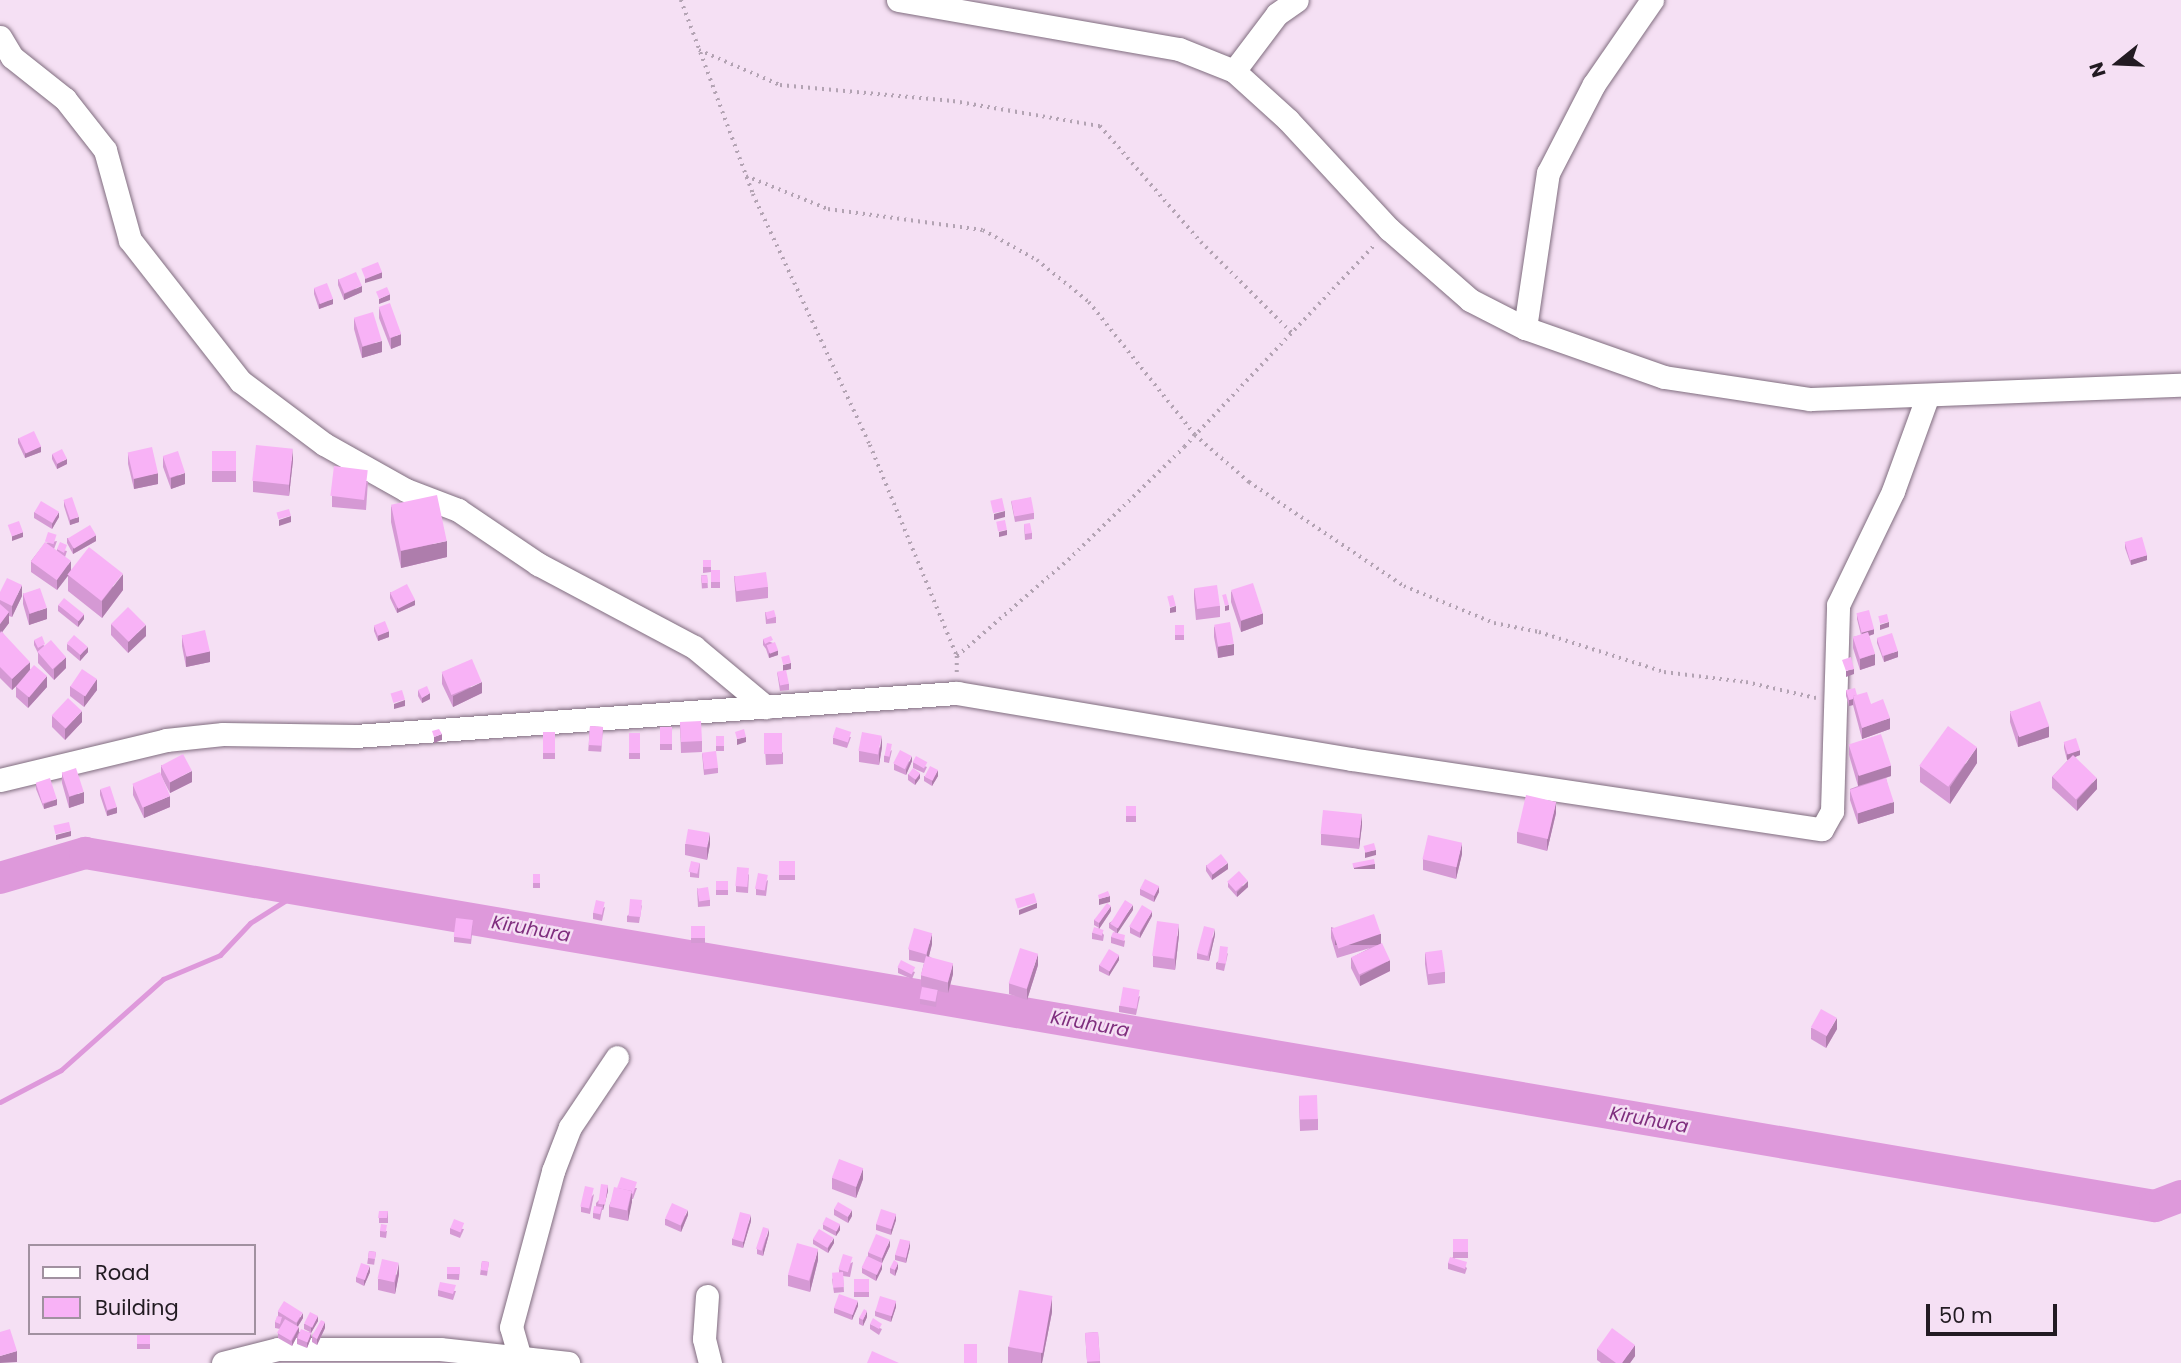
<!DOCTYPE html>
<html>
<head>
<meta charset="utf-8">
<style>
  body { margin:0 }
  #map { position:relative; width:2181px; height:1363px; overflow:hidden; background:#f5e0f4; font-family:Poppins,sans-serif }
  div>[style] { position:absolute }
  .stream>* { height:5px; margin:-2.5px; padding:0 2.5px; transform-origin:2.5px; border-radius:2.5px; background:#de99db }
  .river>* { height:32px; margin:-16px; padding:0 16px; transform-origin:16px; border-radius:16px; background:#de99db }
  .path>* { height:3.5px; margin-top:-1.75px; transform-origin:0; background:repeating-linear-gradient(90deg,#b3a3b3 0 2px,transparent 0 7px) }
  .roads { filter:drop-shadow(0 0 2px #806d7f) drop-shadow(0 0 2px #806d7f) }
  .minor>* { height:23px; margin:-11.5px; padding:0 11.5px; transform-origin:11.5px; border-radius:11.5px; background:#fff }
  .wall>* { inset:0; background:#d599d4; transform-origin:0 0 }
  .shaded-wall>* { inset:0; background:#ae7dac; transform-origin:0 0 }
  .building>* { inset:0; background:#f8b2f6; transform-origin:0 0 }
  span { translate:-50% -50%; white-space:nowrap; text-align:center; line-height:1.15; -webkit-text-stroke:5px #f5e0f4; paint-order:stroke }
  .water-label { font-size:19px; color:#7f2e7e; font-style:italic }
  .legend { position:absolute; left:28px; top:1244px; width:228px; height:91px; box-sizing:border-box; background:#f5e0f4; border:2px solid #a191a0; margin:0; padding:9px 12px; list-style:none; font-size:21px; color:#221b22 }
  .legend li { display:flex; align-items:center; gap:14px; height:35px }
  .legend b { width:35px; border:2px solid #a191a0 }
  .north { position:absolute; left:2083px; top:28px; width:70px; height:70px; -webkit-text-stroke:5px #f5e0f4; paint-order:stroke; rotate:252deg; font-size:19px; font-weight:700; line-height:28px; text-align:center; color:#221b22 }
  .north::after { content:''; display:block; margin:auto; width:24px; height:32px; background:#221b22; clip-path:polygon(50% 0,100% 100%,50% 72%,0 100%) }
  .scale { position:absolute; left:1926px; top:1304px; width:131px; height:32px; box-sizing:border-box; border:4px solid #221b22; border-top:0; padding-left:9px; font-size:21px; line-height:24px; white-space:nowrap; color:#221b22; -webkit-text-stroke:5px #f5e0f4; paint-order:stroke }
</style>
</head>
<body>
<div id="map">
  <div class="stream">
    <div style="left:0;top:1102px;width:69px;rotate:-27.7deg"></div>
    <div style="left:61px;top:1070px;width:137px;rotate:-41.7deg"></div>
    <div style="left:163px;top:979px;width:62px;rotate:-22.8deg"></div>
    <div style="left:220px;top:955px;width:44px;rotate:-46.8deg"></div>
    <div style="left:250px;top:923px;width:62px;rotate:-32.4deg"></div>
  </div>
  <div class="river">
    <div style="left:0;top:878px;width:89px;rotate:-16.4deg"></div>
    <div style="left:85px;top:853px;width:2100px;rotate:9.68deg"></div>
    <div style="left:2155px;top:1206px;width:28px;rotate:-21deg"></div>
  </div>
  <div class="path">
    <div style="left:681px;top:0;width:207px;rotate:69.6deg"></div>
    <div style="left:753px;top:194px;width:277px;rotate:65deg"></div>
    <div style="left:870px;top:445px;width:228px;rotate:67.6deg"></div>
    <div style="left:957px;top:656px;width:18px;rotate:90deg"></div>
    <div style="left:699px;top:50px;width:88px;rotate:23.4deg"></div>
    <div style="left:780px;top:85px;width:174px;rotate:5.3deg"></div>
    <div style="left:953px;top:101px;width:149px;rotate:9.7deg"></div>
    <div style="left:1100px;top:126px;width:154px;rotate:49deg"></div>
    <div style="left:1201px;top:242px;width:130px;rotate:45deg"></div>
    <div style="left:746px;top:176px;width:88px;rotate:21.9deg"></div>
    <div style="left:828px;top:209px;width:156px;rotate:7.7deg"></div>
    <div style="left:983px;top:230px;width:62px;rotate:29.1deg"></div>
    <div style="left:1037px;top:260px;width:67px;rotate:38.9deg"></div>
    <div style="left:1089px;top:302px;width:170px;rotate:51.4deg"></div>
    <div style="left:1195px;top:435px;width:72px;rotate:41deg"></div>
    <div style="left:1249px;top:482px;width:187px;rotate:33.9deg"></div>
    <div style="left:1404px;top:586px;width:97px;rotate:22.3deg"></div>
    <div style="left:1494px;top:623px;width:46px;rotate:11.3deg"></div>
    <div style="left:1539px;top:632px;width:131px;rotate:17.7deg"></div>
    <div style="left:1664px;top:672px;width:83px;rotate:7deg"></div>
    <div style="left:1746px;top:682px;width:72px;rotate:12.9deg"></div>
    <div style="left:957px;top:656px;width:147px;rotate:-40.9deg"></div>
    <div style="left:1068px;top:560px;width:162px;rotate:-44.2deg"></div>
    <div style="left:1184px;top:447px;width:280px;rotate:-46.7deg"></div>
  </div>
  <div class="roads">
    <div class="minor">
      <div style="left:898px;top:0;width:285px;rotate:9.9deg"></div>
      <div style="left:1179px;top:49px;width:59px;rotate:21.8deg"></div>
      <div style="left:1234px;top:71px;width:73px;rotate:42.2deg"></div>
      <div style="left:1288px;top:120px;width:149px;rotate:47.2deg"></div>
      <div style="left:1389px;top:229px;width:108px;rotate:41.2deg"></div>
      <div style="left:1470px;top:300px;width:62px;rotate:27deg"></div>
      <div style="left:1525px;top:328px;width:147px;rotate:19.4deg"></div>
      <div style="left:1664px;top:377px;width:148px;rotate:8.6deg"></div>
      <div style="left:1810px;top:399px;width:371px;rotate:-2.2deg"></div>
      <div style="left:0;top:37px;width:23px;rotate:59deg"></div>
      <div style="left:12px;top:57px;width:68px;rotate:38.4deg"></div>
      <div style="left:65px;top:99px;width:65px;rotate:51.9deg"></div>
      <div style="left:105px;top:150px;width:93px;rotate:74.5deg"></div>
      <div style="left:130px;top:240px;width:179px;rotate:52deg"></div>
      <div style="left:240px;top:381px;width:105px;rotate:36.9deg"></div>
      <div style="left:324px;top:444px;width:94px;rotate:29.3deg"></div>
      <div style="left:406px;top:490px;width:56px;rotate:21deg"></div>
      <div style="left:458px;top:510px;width:97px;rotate:34deg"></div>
      <div style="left:538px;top:564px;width:177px;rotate:28deg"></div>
      <div style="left:694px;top:647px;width:94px;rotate:39.8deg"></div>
      <div style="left:1234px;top:71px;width:71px;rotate:-53deg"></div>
      <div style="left:1277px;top:14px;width:24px;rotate:-35deg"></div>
      <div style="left:1525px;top:328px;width:157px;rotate:-81.6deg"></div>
      <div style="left:1548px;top:173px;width:100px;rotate:-62.7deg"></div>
      <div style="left:1594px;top:84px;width:102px;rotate:-55.4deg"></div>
      <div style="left:0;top:780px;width:171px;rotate:-13.5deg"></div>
      <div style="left:166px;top:740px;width:57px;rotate:-6deg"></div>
      <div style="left:223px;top:734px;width:132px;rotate:0.9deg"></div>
      <div style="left:355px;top:736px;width:604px;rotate:-4.09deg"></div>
      <div style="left:957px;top:693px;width:399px;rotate:9.5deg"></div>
      <div style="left:1351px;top:759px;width:476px;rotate:8.5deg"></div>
      <div style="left:1822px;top:829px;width:21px;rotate:-61deg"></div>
      <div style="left:1832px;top:811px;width:206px;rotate:-88.3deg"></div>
      <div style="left:1838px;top:605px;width:127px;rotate:-64.2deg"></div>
      <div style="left:1893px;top:491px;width:102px;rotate:-70deg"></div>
      <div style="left:707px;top:1296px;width:43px;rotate:94deg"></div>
      <div style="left:704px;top:1339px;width:25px;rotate:76deg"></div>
      <div style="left:520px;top:1358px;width:32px;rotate:-106deg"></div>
      <div style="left:511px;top:1327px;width:162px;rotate:-74.9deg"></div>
      <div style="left:553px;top:1171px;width:47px;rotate:-68.9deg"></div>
      <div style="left:570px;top:1127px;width:84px;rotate:-56.1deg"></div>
      <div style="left:223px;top:1363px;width:57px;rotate:-14.3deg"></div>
      <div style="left:278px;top:1349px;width:162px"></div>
      <div style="left:440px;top:1349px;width:129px;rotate:6.2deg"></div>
    </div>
  </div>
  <div class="wall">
    <div style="clip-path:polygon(338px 279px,362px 292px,344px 300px,338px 285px)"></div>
    <div style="clip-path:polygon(314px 288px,333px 304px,319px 309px,314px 294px)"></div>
    <div style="clip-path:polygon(379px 307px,401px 345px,391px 349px,379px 318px)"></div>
    <div style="clip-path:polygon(354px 318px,382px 352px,362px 358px,354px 329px)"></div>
    <div style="clip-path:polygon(18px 438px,41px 452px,25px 458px,18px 443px)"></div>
    <div style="left:212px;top:451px;width:24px;height:31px"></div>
    <div style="clip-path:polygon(128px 453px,158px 484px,134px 489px,128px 464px)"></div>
    <div style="clip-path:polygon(52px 454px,67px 464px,57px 469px,52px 459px)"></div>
    <div style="clip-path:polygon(163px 456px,185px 484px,171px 489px,163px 467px)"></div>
    <div style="clip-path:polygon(293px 460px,289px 496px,253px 492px,253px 481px)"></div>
    <div style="clip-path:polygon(368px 481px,366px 510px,332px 507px,332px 496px)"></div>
    <div style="clip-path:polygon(64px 500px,79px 522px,70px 525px,64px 506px)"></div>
    <div style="clip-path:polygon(1011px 501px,1034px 513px,1034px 519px,1015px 522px)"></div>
    <div style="clip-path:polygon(391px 506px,447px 557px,401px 568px,391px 522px)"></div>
    <div style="clip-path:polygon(34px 512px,59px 517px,52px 529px,34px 518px)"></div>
    <div style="clip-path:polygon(1024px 524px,1032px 533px,1032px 539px,1025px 540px)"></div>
    <div style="clip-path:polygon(67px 538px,96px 541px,73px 554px,67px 543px)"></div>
    <div style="clip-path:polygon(57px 541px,54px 549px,57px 551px,57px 549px,67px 551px,65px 557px,71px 572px,123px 590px,102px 618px,68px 591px,68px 575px,57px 590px,31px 572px,31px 561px,45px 543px)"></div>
    <div style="clip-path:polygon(2125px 543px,2147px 560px,2131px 565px,2125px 548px)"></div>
    <div style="clip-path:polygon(703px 560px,711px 560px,711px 571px,720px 570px,720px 588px,711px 588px,711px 572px,703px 573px)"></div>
    <div style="left:707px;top:575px;width:13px;height:6px;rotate:86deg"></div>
    <div style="clip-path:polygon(734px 576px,768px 587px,768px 598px,736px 602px)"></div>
    <div style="clip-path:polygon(1194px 589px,1220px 606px,1220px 617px,1196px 620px,1194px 599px)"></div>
    <div style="clip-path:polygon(1231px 591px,1263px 624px,1241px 632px,1231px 602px)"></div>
    <div style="clip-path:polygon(0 592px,22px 596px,12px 617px,9px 616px,9px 623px,2px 632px,30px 669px,47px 687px,28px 708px,16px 697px,16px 686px,12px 690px,0 678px)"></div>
    <div style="clip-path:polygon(390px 592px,415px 605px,397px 613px,390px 598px)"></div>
    <div style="clip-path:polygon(23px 593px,47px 619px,29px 625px,23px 604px)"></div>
    <div style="clip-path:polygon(58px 605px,84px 619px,78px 627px,58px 611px)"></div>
    <div style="clip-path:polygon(765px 612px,776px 617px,776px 623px,766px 624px)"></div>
    <div style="clip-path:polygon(1857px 614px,1874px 634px,1869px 636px,1875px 665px,1860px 670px,1853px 648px,1853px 637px,1861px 635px,1857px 619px)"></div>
    <div style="clip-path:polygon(111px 624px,146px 636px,128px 653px,111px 635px)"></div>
    <div style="left:1175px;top:625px;width:9px;height:15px"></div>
    <div style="clip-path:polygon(374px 626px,389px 637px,378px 641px,374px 631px)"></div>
    <div style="clip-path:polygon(1214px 626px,1234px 655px,1218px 658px,1214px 637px)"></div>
    <div style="clip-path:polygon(182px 635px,210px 662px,186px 667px,182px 646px)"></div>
    <div style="clip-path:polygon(1877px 638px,1898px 657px,1884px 662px,1877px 643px)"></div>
    <div style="clip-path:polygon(763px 639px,773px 643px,778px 655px,769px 658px,766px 649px,763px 645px)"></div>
    <div style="clip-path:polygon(34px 640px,45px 646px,66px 668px,54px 680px,38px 663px,38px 653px,34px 645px)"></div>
    <div style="clip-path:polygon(67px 644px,88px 652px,80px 661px,67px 650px)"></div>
    <div style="clip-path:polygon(777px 672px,789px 684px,789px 690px,780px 691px)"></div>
    <div style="clip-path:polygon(442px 673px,482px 693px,453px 707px,442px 684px)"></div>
    <div style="clip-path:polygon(70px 686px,97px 690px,84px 707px,70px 696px)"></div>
    <div style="clip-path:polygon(418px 690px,430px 699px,422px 703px,418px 696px)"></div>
    <div style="clip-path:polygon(1846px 690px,1871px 704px,1890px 729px,1862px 739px,1853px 705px,1849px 706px,1846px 696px)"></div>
    <div style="clip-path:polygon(2010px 711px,2049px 737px,2018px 747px,2010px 722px)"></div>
    <div style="clip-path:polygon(52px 716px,82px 722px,65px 740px,52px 727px)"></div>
    <div style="clip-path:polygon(680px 723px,702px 741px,702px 752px,681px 753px)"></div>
    <div style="left:590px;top:726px;width:13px;height:25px;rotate:4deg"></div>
    <div style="left:660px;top:727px;width:12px;height:23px"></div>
    <div style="left:543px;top:732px;width:12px;height:27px"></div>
    <div style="left:629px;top:733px;width:11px;height:26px"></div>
    <div style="clip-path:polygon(764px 733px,783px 753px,783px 764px,766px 765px)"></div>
    <div style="left:716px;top:736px;width:8px;height:15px"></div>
    <div style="clip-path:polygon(851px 737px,847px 748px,833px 744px,833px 738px)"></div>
    <div style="clip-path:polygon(2064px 742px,2080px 755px,2075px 757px,2097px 789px,2077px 811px,2052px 788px,2052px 777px,2069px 759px,2067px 760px,2064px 748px)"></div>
    <div style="clip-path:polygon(1849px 744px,1891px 776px,1886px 778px,1894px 813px,1858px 824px,1850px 800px,1850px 789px,1858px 786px,1849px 755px)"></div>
    <div style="clip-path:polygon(882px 747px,879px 765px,859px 762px,859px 751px)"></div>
    <div style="clip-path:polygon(892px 750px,889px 763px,884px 762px,884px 756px)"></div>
    <div style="clip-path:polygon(702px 753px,718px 768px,718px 773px,704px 775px)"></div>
    <div style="clip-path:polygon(912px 761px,906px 775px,894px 770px,894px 764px)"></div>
    <div style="clip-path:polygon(913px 762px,927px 767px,924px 773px,913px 768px)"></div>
    <div style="clip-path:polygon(1977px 763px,1950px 804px,1920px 782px,1920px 766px)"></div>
    <div style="clip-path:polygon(161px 765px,192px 782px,170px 793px,161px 776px)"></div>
    <div style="clip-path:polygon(62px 772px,84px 803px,69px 808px,62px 783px)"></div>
    <div style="clip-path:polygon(908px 774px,920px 778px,915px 785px,908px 780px)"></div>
    <div style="clip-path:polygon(924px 776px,938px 776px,932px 786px,924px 781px)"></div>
    <div style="clip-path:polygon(36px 783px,57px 805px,44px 809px,36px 789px)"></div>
    <div style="clip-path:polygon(133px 784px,170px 807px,144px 818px,133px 795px)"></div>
    <div style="clip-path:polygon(100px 789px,117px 813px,107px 816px,100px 795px)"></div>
    <div style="left:1126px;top:806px;width:10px;height:16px"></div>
    <div style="clip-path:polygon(1556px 813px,1547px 851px,1517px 843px,1517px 832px)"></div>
    <div style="clip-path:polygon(1362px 825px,1359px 849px,1321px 845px,1321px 834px)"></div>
    <div style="clip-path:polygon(685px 844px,710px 844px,707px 860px,685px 855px)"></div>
    <div style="clip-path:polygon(1462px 854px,1456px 879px,1423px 870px,1423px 859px)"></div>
    <div style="left:779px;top:861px;width:16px;height:19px"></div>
    <div style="clip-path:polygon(700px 863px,699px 878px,690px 877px,690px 872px)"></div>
    <div style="clip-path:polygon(1206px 865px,1228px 869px,1212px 880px,1206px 871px)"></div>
    <div style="left:533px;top:874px;width:7px;height:14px"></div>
    <div style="clip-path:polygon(749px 874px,748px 893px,736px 892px,736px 886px)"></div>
    <div style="clip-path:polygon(768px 880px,766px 896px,756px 895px,756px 889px)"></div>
    <div style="left:716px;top:881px;width:12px;height:14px"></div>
    <div style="clip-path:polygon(1228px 882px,1248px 887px,1237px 897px,1228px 887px)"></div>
    <div style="clip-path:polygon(697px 888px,710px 900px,710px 906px,698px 907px)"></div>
    <div style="clip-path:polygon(1140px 889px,1159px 892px,1154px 902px,1140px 895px)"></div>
    <div style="clip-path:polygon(642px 905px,639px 923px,627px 922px,627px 916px)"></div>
    <div style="clip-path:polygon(605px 907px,602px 921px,593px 919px,593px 913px)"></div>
    <div style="clip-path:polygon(1133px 910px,1117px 933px,1125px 941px,1124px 947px,1111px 943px,1111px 937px,1115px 932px,1109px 928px,1109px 923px)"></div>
    <div style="clip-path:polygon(1111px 911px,1099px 929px,1104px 935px,1103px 941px,1092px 939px,1092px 933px,1099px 928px,1094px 925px,1094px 920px)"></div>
    <div style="clip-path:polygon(1152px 916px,1140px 938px,1130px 933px,1130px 927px)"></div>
    <div style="clip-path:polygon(473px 925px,471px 944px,454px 942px,454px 937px)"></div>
    <div style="left:691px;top:926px;width:14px;height:17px"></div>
    <div style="clip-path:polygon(1331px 927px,1381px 943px,1390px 971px,1360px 986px,1351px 968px,1351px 958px,1370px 948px,1337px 958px,1331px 938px)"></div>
    <div style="clip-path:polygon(1179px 935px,1175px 970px,1153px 967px,1153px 956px)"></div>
    <div style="clip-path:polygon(1215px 935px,1209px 961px,1197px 959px,1197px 953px)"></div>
    <div style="clip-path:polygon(932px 944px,929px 956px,953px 974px,948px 993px,938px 991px,936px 1007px,920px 1004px,920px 999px,930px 988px,921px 986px,921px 975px,924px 963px,909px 960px,909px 949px)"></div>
    <div style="clip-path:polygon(1228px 953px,1224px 971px,1216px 969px,1216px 963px)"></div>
    <div style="clip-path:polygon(1425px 953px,1445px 972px,1445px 983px,1428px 985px,1425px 964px)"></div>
    <div style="clip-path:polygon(1119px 960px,1109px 976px,1099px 971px,1099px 965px)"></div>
    <div style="clip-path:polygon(1038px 965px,1027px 1000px,1009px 994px,1009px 983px)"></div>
    <div style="clip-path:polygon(898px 967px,915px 972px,912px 979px,898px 973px)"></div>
    <div style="clip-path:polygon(1140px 996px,1136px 1015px,1119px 1012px,1119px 1006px)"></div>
    <div style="clip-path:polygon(1811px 1028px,1837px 1029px,1826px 1048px,1811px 1039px)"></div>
    <div style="clip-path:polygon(1299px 1096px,1318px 1119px,1318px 1130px,1300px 1131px)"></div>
    <div style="clip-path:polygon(832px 1178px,863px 1179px,856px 1198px,832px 1189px)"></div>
    <div style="clip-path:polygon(617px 1188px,637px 1188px,633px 1199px,632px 1199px,628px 1221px,609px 1217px,609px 1206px)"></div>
    <div style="clip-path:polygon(608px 1191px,603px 1210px,602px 1210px,600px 1220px,593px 1218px,593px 1213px,596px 1206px,596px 1203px)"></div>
    <div style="clip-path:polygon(594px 1194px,590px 1214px,581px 1212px,581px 1207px)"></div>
    <div style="clip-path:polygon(834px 1209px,852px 1216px,848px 1223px,834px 1215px)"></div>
    <div style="left:379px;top:1211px;width:9px;height:12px"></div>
    <div style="clip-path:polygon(688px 1215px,681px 1232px,665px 1225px,665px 1219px)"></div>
    <div style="clip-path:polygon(896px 1220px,891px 1235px,876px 1230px,876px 1224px)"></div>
    <div style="clip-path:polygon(751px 1221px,743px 1248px,732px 1245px,732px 1239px)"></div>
    <div style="clip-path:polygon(823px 1224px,840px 1230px,836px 1236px,823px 1229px)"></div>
    <div style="clip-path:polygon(450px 1228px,464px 1229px,460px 1238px,450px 1234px)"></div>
    <div style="clip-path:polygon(380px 1231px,387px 1231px,386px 1238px,380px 1237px)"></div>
    <div style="clip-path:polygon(769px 1234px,763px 1256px,757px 1254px,757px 1249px)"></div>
    <div style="clip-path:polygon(813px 1239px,834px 1243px,828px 1253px,813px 1244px)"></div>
    <div style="clip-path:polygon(1453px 1239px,1468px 1239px,1468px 1258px,1454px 1258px,1467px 1268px,1465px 1274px,1448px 1269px,1448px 1263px,1453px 1257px)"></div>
    <div style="clip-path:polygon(890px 1246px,882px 1263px,882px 1269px,876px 1281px,862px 1273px,862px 1268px,868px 1256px,868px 1252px)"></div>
    <div style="clip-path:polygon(910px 1247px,906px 1263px,895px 1260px,895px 1255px)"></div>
    <div style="left:369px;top:1251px;width:7px;height:13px;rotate:8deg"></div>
    <div style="clip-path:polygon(818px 1260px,810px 1292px,788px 1286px,788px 1275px)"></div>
    <div style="left:482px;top:1261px;width:7px;height:14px;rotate:8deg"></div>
    <div style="clip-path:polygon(853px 1262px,850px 1277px,843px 1276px,844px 1292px,834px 1293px,832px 1279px,839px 1273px,839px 1269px)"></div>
    <div style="clip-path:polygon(447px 1267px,460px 1267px,459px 1280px,447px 1279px)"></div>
    <div style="clip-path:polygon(890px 1268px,898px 1268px,895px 1276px,890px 1273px)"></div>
    <div style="clip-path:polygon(370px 1272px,364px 1286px,356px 1282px,356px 1277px)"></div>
    <div style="clip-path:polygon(399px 1274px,395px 1294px,378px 1290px,378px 1279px)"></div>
    <div style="left:854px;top:1279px;width:15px;height:18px"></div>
    <div style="clip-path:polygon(438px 1290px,456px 1291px,453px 1300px,438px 1296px)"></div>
    <div style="clip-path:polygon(858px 1306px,852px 1320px,834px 1313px,834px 1308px)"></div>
    <div style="clip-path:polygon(896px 1307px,891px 1322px,875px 1316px,875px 1311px)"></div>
    <div style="clip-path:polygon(278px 1311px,303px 1318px,298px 1326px,299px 1332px,310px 1332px,304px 1329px,304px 1324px,318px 1321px,311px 1333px,311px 1338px,307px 1348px,297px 1344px,297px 1338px,299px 1333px,292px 1346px,278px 1338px,278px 1333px,280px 1329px,275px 1328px,275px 1322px,278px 1316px)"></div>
    <div style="clip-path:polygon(1052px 1312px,1042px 1363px,1008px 1363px,1008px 1347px)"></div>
    <div style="clip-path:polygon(867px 1317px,863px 1326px,859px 1324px,859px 1318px)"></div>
    <div style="clip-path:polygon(870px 1324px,882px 1329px,879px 1335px,870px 1329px)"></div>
    <div style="clip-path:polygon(325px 1328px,317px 1345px,312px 1342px,312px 1336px)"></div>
    <div style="left:1098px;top:1332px;width:31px;height:13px;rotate:86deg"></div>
    <div style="clip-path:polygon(150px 1333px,150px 1349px,137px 1349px,137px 1344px)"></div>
    <div style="clip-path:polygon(1597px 1349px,1635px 1356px,1630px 1363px,1601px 1363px,1597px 1360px)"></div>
  </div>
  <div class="shaded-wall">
    <div style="clip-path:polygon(382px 272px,382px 278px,365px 283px,365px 278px)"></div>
    <div style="clip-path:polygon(362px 286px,362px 292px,344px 300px,344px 294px)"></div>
    <div style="clip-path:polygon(390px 294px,390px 300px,379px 304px,379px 299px)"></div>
    <div style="clip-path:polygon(333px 299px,333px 304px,319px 309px,319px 304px)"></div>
    <div style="clip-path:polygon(401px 334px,401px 345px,391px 349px,391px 338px)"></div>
    <div style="clip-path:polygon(382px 341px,382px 352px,362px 358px,362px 347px)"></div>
    <div style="clip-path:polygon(41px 446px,41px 452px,25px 458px,25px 453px)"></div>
    <div style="clip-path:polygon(293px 449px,293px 460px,289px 496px,289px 485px)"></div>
    <div style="clip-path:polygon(67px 459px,67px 464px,57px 469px,57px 464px)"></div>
    <div style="clip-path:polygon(158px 473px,158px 484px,134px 489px,134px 478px)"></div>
    <div style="clip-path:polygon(185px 473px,185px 484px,171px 489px,171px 478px)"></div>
    <div style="clip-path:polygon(1005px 511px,1005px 517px,994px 520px,994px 514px)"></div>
    <div style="clip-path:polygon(59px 512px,59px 517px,52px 529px,52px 524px)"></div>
    <div style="clip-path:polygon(291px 516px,291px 522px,279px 526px,279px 520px)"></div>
    <div style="clip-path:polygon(79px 517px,79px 522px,70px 525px,70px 520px)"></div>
    <div style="clip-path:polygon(1007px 530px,1007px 535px,999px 537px,999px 532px)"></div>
    <div style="clip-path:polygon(23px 532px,23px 537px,12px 541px,12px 536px)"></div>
    <div style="clip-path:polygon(96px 535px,96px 541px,73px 554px,73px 548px)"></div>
    <div style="clip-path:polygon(447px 541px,447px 557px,401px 568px,401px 551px)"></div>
    <div style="clip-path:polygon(2147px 555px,2147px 560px,2131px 565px,2131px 560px)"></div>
    <div style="clip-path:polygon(71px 561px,71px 572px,57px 590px,57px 579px)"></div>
    <div style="clip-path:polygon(123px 574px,123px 590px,102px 618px,102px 601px)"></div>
    <div style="clip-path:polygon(22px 585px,22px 596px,12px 617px,12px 606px)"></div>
    <div style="clip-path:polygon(415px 600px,415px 605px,397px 613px,397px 608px)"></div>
    <div style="clip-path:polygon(1229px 605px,1229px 610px,1225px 611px,1225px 606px)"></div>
    <div style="clip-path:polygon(1176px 606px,1176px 612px,1170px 613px,1170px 608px)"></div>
    <div style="clip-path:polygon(47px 608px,47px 619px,29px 625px,29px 614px)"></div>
    <div style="clip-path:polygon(9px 612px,9px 623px,0 635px,0 624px)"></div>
    <div style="clip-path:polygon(1263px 613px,1263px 624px,1241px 632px,1241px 621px)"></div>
    <div style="clip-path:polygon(84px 614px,84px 619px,78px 627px,78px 621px)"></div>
    <div style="clip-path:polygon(1889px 622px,1889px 627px,1880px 630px,1880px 625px)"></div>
    <div style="clip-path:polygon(146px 625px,146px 636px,128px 653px,128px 642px)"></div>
    <div style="clip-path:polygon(1874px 629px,1874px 634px,1862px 638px,1862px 632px)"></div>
    <div style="clip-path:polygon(389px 631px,389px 637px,378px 641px,378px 635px)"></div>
    <div style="clip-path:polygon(1234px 644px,1234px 655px,1218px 658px,1218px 647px)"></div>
    <div style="clip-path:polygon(88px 647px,88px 652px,80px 661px,80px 655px)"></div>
    <div style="clip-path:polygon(778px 650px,778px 655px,769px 658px,769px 653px)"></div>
    <div style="clip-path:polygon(210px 651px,210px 662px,186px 667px,186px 656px)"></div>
    <div style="clip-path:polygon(1898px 651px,1898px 657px,1884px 662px,1884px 656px)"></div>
    <div style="clip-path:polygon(1875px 654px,1875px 665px,1860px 670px,1860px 659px)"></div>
    <div style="clip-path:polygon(66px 657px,66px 668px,54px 680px,54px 669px)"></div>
    <div style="clip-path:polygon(30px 662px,30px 673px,12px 690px,12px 679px)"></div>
    <div style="clip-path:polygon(791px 663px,791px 669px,783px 671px,783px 665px)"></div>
    <div style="clip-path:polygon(1854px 669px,1854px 674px,1846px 677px,1846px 671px)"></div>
    <div style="clip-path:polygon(47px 676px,47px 687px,28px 708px,28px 697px)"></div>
    <div style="clip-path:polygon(97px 679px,97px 690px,84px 707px,84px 696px)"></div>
    <div style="clip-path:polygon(482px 682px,482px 693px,453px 707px,453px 696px)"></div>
    <div style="clip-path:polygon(430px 693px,430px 699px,422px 703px,422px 698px)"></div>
    <div style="clip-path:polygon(1853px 699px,1853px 705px,1849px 706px,1849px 700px)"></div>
    <div style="clip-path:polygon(405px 700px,405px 706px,394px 709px,394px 704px)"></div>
    <div style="clip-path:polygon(82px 711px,82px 722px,65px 740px,65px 729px)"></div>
    <div style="clip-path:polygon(1890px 718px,1890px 729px,1862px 739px,1862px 728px)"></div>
    <div style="clip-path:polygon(2049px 726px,2049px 737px,2018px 747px,2018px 736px)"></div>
    <div style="clip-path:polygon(442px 734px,442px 740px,434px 743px,434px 737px)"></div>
    <div style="clip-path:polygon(882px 736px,882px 747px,879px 765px,879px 754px)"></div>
    <div style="clip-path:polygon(746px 737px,746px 742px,737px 745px,737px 739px)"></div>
    <div style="clip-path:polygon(1977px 747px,1977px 763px,1950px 804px,1950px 787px)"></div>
    <div style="clip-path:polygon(2080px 750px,2080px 755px,2067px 760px,2067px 754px)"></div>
    <div style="clip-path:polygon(912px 756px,912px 761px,906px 775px,906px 770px)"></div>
    <div style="clip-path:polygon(1891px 765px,1891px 776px,1858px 786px,1858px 775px)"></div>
    <div style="clip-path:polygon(938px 770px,938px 776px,932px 786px,932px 780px)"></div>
    <div style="clip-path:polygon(192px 771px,192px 782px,170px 793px,170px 782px)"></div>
    <div style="clip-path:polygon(920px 773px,920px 778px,915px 785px,915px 779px)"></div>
    <div style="clip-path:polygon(2097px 778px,2097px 789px,2077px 811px,2077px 800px)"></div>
    <div style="clip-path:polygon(84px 792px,84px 803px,69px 808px,69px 797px)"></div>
    <div style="clip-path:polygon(170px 796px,170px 807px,144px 818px,144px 807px)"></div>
    <div style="clip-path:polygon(57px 799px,57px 805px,44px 809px,44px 804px)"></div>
    <div style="clip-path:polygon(1556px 802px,1556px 813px,1547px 851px,1547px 840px)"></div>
    <div style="clip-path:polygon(1894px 802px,1894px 813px,1858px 824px,1858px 813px)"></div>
    <div style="clip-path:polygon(117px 807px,117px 813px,107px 816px,107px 811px)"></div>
    <div style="clip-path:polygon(1362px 814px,1362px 825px,1359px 849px,1359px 838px)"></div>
    <div style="clip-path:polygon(71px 831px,71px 836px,56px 840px,56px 835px)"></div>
    <div style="clip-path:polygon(710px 833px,710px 844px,707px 860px,707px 849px)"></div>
    <div style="clip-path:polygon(1462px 843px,1462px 854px,1456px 879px,1456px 868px)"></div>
    <div style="clip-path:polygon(1376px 850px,1376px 855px,1365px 858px,1365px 852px)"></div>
    <div style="clip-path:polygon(1228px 863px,1228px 869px,1212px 880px,1212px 875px)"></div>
    <div style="left:1375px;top:864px;width:5px;height:21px;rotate:90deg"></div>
    <div style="clip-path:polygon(1248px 881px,1248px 887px,1237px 897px,1237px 892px)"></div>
    <div style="clip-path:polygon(1159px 886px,1159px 892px,1154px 902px,1154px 896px)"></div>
    <div style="clip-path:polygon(1110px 896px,1110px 902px,1099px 905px,1099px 899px)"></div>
    <div style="clip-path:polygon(1037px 903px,1037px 908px,1019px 915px,1019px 910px)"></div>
    <div style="clip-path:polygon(1133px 905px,1133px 910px,1117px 934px,1117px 928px)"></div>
    <div style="clip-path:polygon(1111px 906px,1111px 911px,1099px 929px,1099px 923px)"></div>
    <div style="clip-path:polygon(1152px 911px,1152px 916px,1140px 938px,1140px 933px)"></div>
    <div style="clip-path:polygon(1179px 924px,1179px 935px,1175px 970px,1175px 959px)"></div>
    <div style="clip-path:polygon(1215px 929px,1215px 935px,1209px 961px,1209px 956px)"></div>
    <div style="clip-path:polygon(932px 933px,932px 944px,927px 964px,927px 953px)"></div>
    <div style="left:1381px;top:934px;width:11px;height:46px;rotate:90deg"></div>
    <div style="clip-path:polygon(1038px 954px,1038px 965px,1027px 1000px,1027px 989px)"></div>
    <div style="clip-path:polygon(1119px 955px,1119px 960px,1109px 976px,1109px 971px)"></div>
    <div style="clip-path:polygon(1390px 960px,1390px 971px,1360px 986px,1360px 976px)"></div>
    <div style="clip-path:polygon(953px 963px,953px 974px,948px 993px,948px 982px)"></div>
    <div style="clip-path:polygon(1837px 1018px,1837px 1029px,1826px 1048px,1826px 1037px)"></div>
    <div style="clip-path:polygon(863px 1168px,863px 1179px,856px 1198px,856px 1187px)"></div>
    <div style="clip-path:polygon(608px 1185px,608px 1191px,603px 1210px,603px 1205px)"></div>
    <div style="clip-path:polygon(632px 1191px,632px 1202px,628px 1221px,628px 1210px)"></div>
    <div style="clip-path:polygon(688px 1210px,688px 1215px,681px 1232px,681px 1226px)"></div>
    <div style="clip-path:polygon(852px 1210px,852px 1216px,848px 1223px,848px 1217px)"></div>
    <div style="clip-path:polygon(896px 1214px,896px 1220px,891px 1235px,891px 1229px)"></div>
    <div style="clip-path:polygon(751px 1215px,751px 1221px,743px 1248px,743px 1242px)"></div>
    <div style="clip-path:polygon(840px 1224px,840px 1230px,836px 1236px,836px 1231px)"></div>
    <div style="clip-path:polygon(769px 1229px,769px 1234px,763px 1256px,763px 1250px)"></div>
    <div style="clip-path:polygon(834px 1238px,834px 1243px,828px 1253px,828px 1248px)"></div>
    <div style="clip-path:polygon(890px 1240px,890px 1246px,882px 1263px,882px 1258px)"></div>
    <div style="clip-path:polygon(910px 1241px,910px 1247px,906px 1263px,906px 1258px)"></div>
    <div style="clip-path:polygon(818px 1249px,818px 1260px,810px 1292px,810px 1281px)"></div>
    <div style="clip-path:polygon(399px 1263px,399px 1274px,395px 1294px,395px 1283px)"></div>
    <div style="clip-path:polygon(882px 1263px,882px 1269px,876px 1281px,876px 1275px)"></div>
    <div style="clip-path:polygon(898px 1263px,898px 1268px,895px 1276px,895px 1270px)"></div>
    <div style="clip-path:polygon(370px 1266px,370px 1272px,364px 1286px,364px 1281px)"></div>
    <div style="clip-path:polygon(1052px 1296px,1052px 1312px,1042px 1363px,1041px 1363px,1041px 1354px)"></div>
    <div style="clip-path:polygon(858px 1301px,858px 1306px,852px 1320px,852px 1315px)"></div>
    <div style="clip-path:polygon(896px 1301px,896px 1307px,891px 1322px,891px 1316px)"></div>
    <div style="clip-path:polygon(867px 1311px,867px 1317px,863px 1326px,863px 1320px)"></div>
    <div style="clip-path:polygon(303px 1313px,303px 1318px,297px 1328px,297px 1323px)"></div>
    <div style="clip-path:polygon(318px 1316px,318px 1321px,311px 1333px,311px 1328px)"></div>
    <div style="clip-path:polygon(325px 1322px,325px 1328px,317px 1345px,317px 1339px)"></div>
    <div style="clip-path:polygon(299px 1327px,299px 1332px,292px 1346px,292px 1341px)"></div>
    <div style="clip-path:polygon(311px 1333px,311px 1338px,307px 1348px,307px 1343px)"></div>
    <div style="clip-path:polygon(1635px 1345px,1635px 1356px,1630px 1363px,1622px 1363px)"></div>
    <div style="clip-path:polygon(17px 1351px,17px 1362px,0 1363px,0 1356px)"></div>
  </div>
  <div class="building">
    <div style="left:378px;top:262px;width:11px;height:18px;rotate:68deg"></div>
    <div style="left:356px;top:272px;width:15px;height:19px;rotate:67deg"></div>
    <div style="left:327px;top:283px;width:17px;height:14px;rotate:69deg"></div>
    <div style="left:387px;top:287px;width:8px;height:12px;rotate:67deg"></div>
    <div style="left:390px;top:303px;width:33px;height:12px;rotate:70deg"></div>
    <div style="left:373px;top:312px;width:30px;height:20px;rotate:73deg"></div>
    <div style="left:34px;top:431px;width:17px;height:17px;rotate:65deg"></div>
    <div style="left:256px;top:445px;width:37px;height:36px;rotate:6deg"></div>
    <div style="left:152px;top:447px;width:27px;height:25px;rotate:77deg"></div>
    <div style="left:62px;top:449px;width:11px;height:11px;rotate:63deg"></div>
    <div style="left:178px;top:451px;width:23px;height:16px;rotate:72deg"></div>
    <div style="left:212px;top:451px;width:24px;height:20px"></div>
    <div style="left:334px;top:466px;width:34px;height:30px;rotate:7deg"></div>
    <div style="left:437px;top:495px;width:47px;height:47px;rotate:78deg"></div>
    <div style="left:72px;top:497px;width:21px;height:9px;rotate:71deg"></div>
    <div style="left:1031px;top:497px;width:16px;height:20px;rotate:79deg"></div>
    <div style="left:1002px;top:498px;width:13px;height:12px;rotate:77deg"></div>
    <div style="left:41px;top:501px;width:21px;height:13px;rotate:31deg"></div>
    <div style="left:289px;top:509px;width:7px;height:13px;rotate:74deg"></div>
    <div style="left:1005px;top:520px;width:10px;height:9px;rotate:79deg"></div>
    <div style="left:19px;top:521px;width:12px;height:12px;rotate:70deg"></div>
    <div style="clip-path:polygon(1030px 523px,1032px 533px,1025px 534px,1024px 524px)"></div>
    <div style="left:90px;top:525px;width:12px;height:26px;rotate:59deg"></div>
    <div style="left:48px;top:532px;width:9px;height:10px;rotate:18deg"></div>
    <div style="left:2142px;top:537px;width:19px;height:18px;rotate:74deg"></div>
    <div style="left:45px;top:542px;width:32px;height:24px;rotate:36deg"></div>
    <div style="clip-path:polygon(60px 542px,67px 545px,64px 553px,57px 549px)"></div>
    <div style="left:89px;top:547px;width:43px;height:35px;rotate:38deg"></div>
    <div style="left:703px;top:560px;width:8px;height:7px"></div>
    <div style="left:711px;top:570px;width:9px;height:12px"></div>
    <div style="left:766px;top:572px;width:15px;height:32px;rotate:82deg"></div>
    <div style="clip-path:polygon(707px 575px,708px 583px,702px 583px,701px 576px)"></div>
    <div style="clip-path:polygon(7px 578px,22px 585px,12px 606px,0 600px,0 592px)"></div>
    <div style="left:1253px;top:583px;width:32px;height:23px;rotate:72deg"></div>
    <div style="left:407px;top:584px;width:18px;height:19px;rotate:63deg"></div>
    <div style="left:1217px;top:585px;width:21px;height:23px;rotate:82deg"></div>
    <div style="left:40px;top:588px;width:21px;height:18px;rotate:71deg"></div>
    <div style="left:1226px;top:594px;width:11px;height:4px;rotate:75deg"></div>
    <div style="left:1173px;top:595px;width:11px;height:6px;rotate:75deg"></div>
    <div style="left:64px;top:598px;width:26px;height:9px;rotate:39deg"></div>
    <div style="clip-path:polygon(0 604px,9px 612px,0 624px)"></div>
    <div style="left:128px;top:607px;width:25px;height:24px;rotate:45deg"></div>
    <div style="left:774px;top:610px;width:7px;height:9px;rotate:74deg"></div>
    <div style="left:1869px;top:610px;width:20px;height:13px;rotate:75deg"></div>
    <div style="left:1887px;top:614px;width:8px;height:9px;rotate:76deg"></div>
    <div style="left:385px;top:621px;width:11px;height:12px;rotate:68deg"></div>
    <div style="left:1230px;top:622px;width:22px;height:16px;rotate:80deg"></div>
    <div style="left:1175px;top:625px;width:9px;height:10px"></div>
    <div style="left:205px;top:630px;width:22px;height:24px;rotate:77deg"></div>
    <div style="clip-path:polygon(1px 631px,30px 662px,12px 679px,0 667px,0 633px)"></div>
    <div style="left:1868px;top:632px;width:23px;height:16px;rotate:72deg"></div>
    <div style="left:1892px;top:633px;width:19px;height:16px;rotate:72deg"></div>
    <div style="left:74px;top:635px;width:18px;height:11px;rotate:41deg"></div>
    <div style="clip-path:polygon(42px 636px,45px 644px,38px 648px,34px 640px)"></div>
    <div style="clip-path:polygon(771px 636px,773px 640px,765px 644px,763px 639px)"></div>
    <div style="left:51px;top:640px;width:23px;height:18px;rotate:49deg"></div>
    <div style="left:775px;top:642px;width:9px;height:9px;rotate:69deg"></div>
    <div style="left:789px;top:655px;width:8px;height:8px;rotate:76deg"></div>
    <div style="clip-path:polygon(1851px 657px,1854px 669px,1846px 671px,1842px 660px)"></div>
    <div style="left:472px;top:659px;width:25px;height:33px;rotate:67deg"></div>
    <div style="left:34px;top:665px;width:17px;height:28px;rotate:40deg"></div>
    <div style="left:82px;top:669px;width:18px;height:21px;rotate:34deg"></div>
    <div style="left:786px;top:670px;width:14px;height:9px;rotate:78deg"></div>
    <div style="clip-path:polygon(427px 686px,430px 693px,422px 698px,418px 690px)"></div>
    <div style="clip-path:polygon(1855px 688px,1857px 695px,1853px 696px,1853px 699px,1849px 700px,1846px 690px)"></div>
    <div style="left:402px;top:690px;width:10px;height:12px;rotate:73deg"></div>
    <div style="clip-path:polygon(1867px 692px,1871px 704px,1883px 699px,1890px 718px,1862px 728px,1853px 696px)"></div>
    <div style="left:68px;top:698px;width:19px;height:24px;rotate:43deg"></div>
    <div style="left:2040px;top:701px;width:27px;height:32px;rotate:70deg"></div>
    <div style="left:701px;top:721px;width:20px;height:21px;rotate:87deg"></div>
    <div style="left:590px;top:726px;width:13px;height:19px;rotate:4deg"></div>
    <div style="left:1948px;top:726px;width:36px;height:49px;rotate:36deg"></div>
    <div style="left:660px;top:727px;width:12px;height:17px"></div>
    <div style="left:836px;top:727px;width:16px;height:11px;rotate:18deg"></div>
    <div style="clip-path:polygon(439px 729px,442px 734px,434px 737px,432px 731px)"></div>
    <div style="clip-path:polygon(744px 729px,746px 737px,737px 739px,735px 732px)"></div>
    <div style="left:543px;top:732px;width:12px;height:21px"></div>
    <div style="left:862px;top:732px;width:20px;height:19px;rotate:11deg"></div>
    <div style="left:629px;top:733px;width:11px;height:20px"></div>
    <div style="left:764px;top:733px;width:18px;height:21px"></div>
    <div style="left:1881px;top:734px;width:33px;height:34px;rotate:72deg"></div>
    <div style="left:716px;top:736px;width:8px;height:10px"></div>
    <div style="left:2076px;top:738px;width:13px;height:13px;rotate:72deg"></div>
    <div style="left:887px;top:743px;width:5px;height:13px;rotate:11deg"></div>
    <div style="left:900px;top:750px;width:13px;height:15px;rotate:27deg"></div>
    <div style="left:716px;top:751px;width:17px;height:14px;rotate:83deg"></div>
    <div style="left:183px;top:754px;width:19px;height:25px;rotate:62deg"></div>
    <div style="left:2073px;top:755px;width:33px;height:30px;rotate:44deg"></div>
    <div style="left:916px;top:756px;width:13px;height:7px;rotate:29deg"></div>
    <div style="left:930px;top:766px;width:9px;height:12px;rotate:27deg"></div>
    <div style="left:76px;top:768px;width:25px;height:15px;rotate:72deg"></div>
    <div style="left:913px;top:768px;width:9px;height:8px;rotate:36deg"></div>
    <div style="left:160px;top:772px;width:26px;height:30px;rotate:67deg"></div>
    <div style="left:50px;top:778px;width:22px;height:15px;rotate:72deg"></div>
    <div style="left:1886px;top:778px;width:25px;height:38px;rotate:72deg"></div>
    <div style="left:110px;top:786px;width:22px;height:10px;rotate:72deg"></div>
    <div style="left:1526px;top:795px;width:31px;height:38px;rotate:13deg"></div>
    <div style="left:1126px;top:806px;width:10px;height:10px"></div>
    <div style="left:1323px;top:810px;width:39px;height:24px;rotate:6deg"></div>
    <div style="left:69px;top:822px;width:9px;height:16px;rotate:77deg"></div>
    <div style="left:688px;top:829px;width:22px;height:15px;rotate:10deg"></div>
    <div style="left:1428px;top:835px;width:35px;height:25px;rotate:13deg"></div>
    <div style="left:1374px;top:843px;width:7px;height:11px;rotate:74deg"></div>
    <div style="left:1221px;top:854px;width:11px;height:19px;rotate:52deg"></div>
    <div style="left:1374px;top:859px;width:5px;height:22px;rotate:79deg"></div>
    <div style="left:691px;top:861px;width:9px;height:11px;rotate:13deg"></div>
    <div style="left:779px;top:861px;width:16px;height:14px"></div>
    <div style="left:737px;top:867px;width:12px;height:19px;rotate:5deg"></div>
    <div style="left:1239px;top:871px;width:13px;height:16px;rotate:48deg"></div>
    <div style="left:758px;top:873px;width:10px;height:16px;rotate:11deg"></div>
    <div style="left:533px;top:874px;width:7px;height:9px"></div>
    <div style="left:1145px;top:879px;width:16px;height:11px;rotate:27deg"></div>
    <div style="left:716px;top:881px;width:12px;height:9px"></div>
    <div style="left:708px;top:887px;width:13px;height:11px;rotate:81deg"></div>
    <div style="clip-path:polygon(1108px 891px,1110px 896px,1099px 899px,1098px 895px)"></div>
    <div style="left:1034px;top:893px;width:10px;height:20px;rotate:73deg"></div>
    <div style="left:630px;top:899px;width:12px;height:17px;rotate:5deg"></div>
    <div style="left:596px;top:900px;width:9px;height:13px;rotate:13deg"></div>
    <div style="left:1125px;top:900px;width:9px;height:28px;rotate:32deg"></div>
    <div style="clip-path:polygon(1107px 903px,1111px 906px,1099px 923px,1094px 920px)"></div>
    <div style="left:1142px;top:905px;width:12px;height:25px;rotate:31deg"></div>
    <div style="left:1374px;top:914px;width:21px;height:45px;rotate:71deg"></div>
    <div style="left:456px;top:918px;width:17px;height:19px;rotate:7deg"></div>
    <div style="left:1157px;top:921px;width:22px;height:35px;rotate:8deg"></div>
    <div style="left:691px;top:926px;width:14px;height:12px"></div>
    <div style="left:1204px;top:926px;width:11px;height:28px;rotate:15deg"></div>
    <div style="left:1094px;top:927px;width:10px;height:6px;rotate:17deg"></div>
    <div style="left:914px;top:928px;width:19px;height:22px;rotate:16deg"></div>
    <div style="clip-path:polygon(1113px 932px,1125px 935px,1124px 941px,1111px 937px)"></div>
    <div style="left:1382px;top:943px;width:19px;height:34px;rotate:65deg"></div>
    <div style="left:1220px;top:946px;width:8px;height:17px;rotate:7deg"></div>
    <div style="left:1020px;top:948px;width:19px;height:37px;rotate:18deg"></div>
    <div style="left:1109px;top:949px;width:12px;height:19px;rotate:31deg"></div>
    <div style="left:1442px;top:950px;width:22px;height:17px;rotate:82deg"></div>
    <div style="left:926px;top:956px;width:28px;height:20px;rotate:15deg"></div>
    <div style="left:901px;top:960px;width:16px;height:8px;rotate:27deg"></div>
    <div style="left:922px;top:987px;width:16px;height:12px;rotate:11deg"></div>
    <div style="left:1123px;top:987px;width:17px;height:19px;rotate:10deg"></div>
    <div style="left:1821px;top:1009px;width:18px;height:21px;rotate:29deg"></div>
    <div style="left:1317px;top:1095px;width:24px;height:18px;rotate:88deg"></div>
    <div style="left:839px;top:1159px;width:26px;height:20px;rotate:21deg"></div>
    <div style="clip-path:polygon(621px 1177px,637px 1182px,633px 1194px,631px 1193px,632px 1191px,617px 1188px)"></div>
    <div style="left:601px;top:1184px;width:7px;height:20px;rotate:8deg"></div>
    <div style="left:585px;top:1186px;width:9px;height:21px;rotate:13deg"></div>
    <div style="left:614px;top:1187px;width:18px;height:20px;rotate:13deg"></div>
    <div style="left:838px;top:1202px;width:16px;height:8px;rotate:30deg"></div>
    <div style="left:672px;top:1203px;width:17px;height:17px;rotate:24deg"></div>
    <div style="clip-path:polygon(594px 1206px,602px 1207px,600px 1214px,593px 1213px)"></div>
    <div style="left:881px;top:1209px;width:16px;height:16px;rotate:18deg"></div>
    <div style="clip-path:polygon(379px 1211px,388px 1211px,387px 1218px,378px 1218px)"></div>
    <div style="left:740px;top:1212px;width:11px;height:28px;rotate:15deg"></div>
    <div style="left:826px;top:1217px;width:16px;height:8px;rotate:27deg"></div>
    <div style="left:454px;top:1219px;width:11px;height:10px;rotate:22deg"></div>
    <div style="left:381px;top:1224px;width:6px;height:7px;rotate:9deg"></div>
    <div style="left:763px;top:1227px;width:6px;height:23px;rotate:18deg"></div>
    <div style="left:819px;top:1229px;width:17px;height:12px;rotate:31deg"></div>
    <div style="left:876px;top:1234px;width:15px;height:20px;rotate:23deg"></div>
    <div style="clip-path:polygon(900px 1239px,910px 1241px,906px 1258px,895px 1255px)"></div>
    <div style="left:1453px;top:1239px;width:15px;height:13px"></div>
    <div style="left:797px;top:1243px;width:22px;height:33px;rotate:16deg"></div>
    <div style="left:369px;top:1251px;width:7px;height:7px;rotate:8deg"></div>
    <div style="left:843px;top:1254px;width:10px;height:16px;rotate:17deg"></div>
    <div style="left:867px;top:1256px;width:17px;height:13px;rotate:25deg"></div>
    <div style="clip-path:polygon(1450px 1257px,1467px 1262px,1465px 1269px,1448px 1263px)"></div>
    <div style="left:382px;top:1259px;width:17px;height:20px;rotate:13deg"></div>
    <div style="clip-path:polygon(894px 1260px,898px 1263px,895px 1270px,890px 1268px)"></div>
    <div style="left:482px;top:1261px;width:7px;height:9px;rotate:8deg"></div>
    <div style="left:361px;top:1263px;width:9px;height:15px;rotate:18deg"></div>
    <div style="left:447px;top:1267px;width:13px;height:7px"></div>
    <div style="left:843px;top:1272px;width:15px;height:11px;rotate:86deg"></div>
    <div style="left:854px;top:1279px;width:15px;height:13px"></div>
    <div style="clip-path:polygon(440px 1282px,456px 1285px,453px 1294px,438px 1290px)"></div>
    <div style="left:1019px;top:1290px;width:34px;height:58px;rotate:10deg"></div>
    <div style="left:839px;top:1294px;width:20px;height:15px;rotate:20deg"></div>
    <div style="left:880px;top:1296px;width:17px;height:16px;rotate:17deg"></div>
    <div style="left:284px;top:1301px;width:22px;height:12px;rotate:32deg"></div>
    <div style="clip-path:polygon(864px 1309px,867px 1311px,863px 1320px,859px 1318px)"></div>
    <div style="left:310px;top:1312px;width:9px;height:13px;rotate:27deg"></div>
    <div style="clip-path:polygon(277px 1316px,282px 1317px,280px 1324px,275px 1322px)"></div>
    <div style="clip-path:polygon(873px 1318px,882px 1324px,879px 1329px,870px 1324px)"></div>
    <div style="left:285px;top:1319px;width:16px;height:16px;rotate:30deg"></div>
    <div style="clip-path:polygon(321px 1320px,325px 1322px,317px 1339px,312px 1336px)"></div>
    <div style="clip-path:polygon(1612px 1328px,1635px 1345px,1622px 1363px,1616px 1363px,1597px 1349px)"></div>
    <div style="clip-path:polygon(10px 1329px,17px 1351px,0 1356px,0 1332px)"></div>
    <div style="left:301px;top:1329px;width:11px;height:10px;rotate:22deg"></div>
    <div style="left:1098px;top:1332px;width:29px;height:13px;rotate:86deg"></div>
    <div style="left:137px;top:1333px;width:13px;height:11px"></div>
    <div style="left:964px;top:1344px;width:13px;height:19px"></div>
    <div style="clip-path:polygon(872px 1351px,899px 1363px,867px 1363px)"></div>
  </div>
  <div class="water-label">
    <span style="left:531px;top:929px;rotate:10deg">Kiruhura</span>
    <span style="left:1090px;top:1024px;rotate:10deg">Kiruhura</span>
    <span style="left:1649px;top:1120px;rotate:10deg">Kiruhura</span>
  </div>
  <ul class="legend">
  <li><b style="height:9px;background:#fff"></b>Road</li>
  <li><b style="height:19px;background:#f8b2f6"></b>Building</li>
  </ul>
  <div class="north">N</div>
  <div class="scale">50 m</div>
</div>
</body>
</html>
